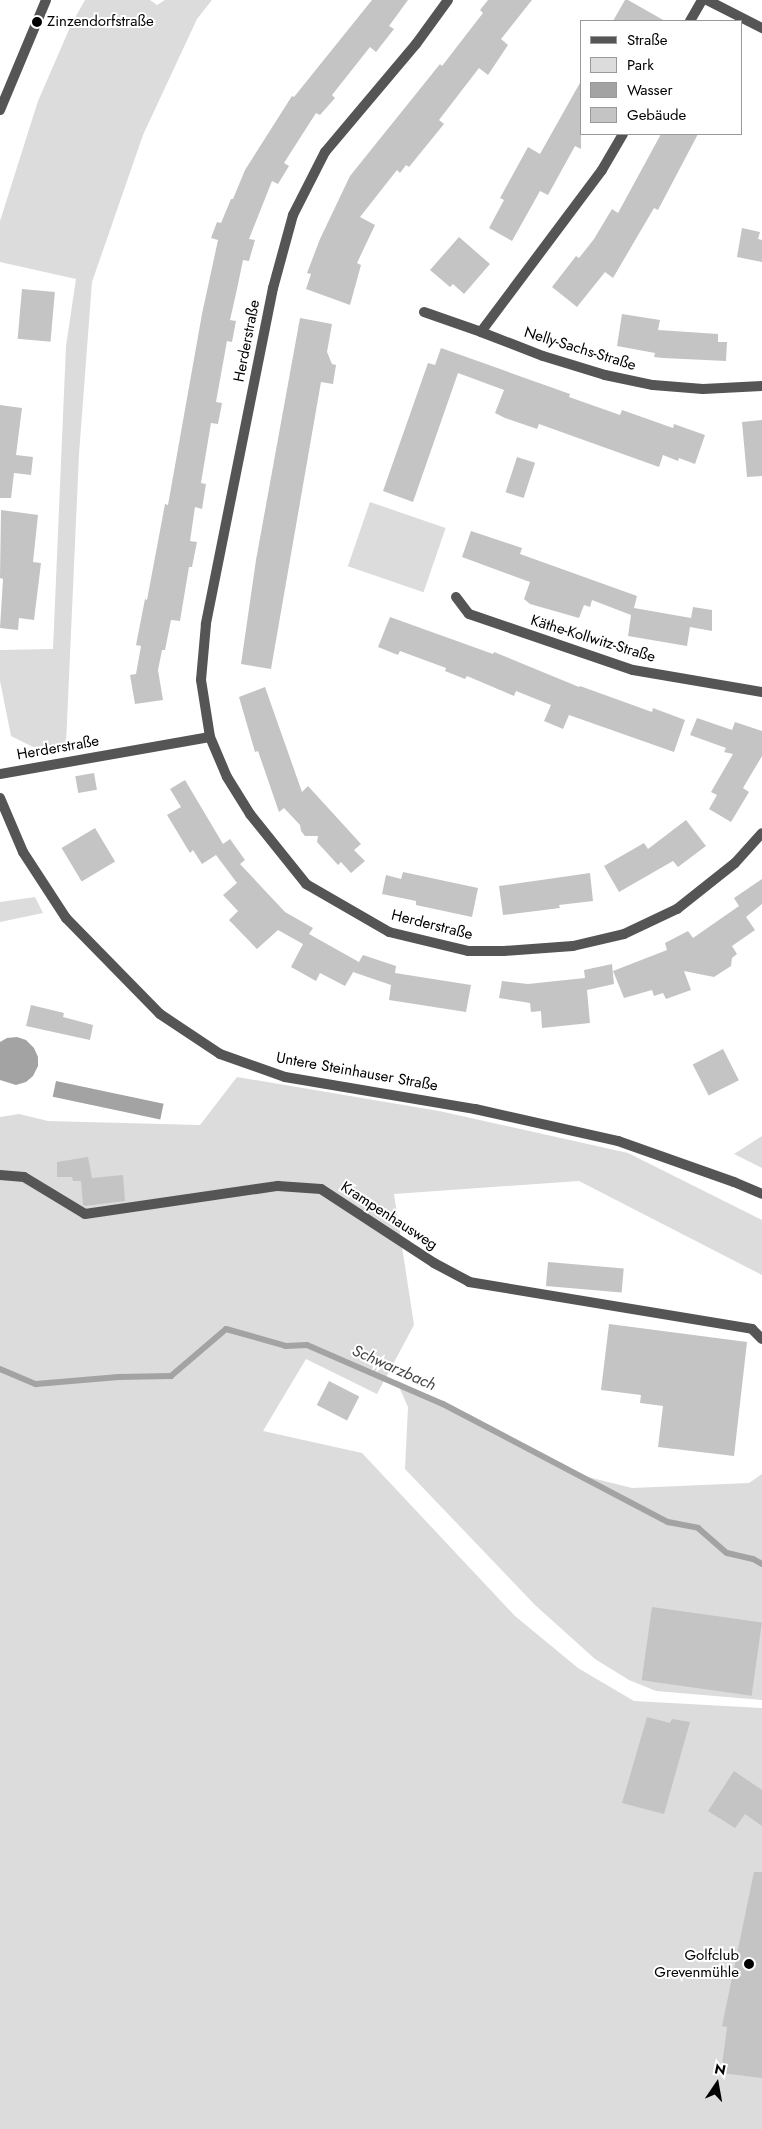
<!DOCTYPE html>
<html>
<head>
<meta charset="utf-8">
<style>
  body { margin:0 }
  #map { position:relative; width:762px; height:2129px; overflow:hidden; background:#fff; font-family:Jost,sans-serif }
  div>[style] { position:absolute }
  .green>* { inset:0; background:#dcdcdc; transform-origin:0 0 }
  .water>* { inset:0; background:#a3a3a3; transform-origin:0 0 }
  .stream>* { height:6px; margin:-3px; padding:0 3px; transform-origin:3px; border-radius:3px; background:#a3a3a3 }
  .building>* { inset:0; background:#c4c4c4; transform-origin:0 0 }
  .street>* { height:10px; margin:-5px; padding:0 5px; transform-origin:5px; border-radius:5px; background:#555 }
  .dots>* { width:14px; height:14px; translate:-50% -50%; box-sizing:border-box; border:2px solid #fff; border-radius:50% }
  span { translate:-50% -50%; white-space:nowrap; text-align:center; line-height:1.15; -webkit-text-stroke:4px #fff; paint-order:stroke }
  .poi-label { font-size:15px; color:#000 }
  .left { translate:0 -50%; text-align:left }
  .right { translate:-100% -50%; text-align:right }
  .street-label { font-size:15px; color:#000 }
  .water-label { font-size:16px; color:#444; font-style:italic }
  .legend { position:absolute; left:580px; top:20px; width:162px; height:115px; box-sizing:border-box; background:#fff; border:1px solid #999; margin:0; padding:6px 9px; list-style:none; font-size:15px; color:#000 }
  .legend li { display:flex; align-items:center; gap:10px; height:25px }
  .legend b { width:25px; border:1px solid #999 }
  .north { position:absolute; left:692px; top:2059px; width:50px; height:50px; -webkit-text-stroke:4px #fff; paint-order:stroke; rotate:12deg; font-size:14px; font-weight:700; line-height:20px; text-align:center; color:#000 }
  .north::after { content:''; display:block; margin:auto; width:18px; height:22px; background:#000; clip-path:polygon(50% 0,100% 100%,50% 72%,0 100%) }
</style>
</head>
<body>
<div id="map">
  <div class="green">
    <div style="clip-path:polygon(85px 0,150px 0,157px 5px,165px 0,212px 0,197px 19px,143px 135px,92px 282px,79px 454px,66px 744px,33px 747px,11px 736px,0 681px,0 650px,53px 649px,66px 346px,76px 279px,0 262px,0 221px,38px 101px,71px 25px)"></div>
    <div style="left:370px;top:502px;width:80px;height:68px;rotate:19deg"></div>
    <div style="clip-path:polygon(35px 897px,43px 913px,0 922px,0 902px)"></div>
    <div style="clip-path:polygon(237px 1077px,439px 1111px,628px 1153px,762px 1220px,762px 1275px,579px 1181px,394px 1194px,414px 1325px,377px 1394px,306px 1359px,263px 1431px,362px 1453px,515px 1616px,578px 1668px,634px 1701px,762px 1708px,762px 2129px,0 2129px,0 1117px,19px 1114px,48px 1121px,200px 1125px)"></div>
    <div style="clip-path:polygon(762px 1136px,762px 1168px,734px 1154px)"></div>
    <div style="clip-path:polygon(396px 1380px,568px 1472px,632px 1488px,749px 1483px,762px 1474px,762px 1700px,656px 1691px,629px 1680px,595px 1659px,535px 1605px,405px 1469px,408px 1407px)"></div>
  </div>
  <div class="water">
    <div style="clip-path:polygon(17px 1037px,26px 1040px,34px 1048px,38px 1057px,38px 1066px,33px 1076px,26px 1082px,16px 1085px,0 1080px,0 1042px,7px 1038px)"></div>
    <div style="left:56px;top:1081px;width:110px;height:16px;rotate:12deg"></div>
  </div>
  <div class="stream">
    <div style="left:0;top:1369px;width:39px;rotate:23deg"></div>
    <div style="left:36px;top:1384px;width:83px;rotate:-4.8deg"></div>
    <div style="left:119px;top:1377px;width:52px;rotate:-1.1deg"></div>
    <div style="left:171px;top:1376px;width:72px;rotate:-40.5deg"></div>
    <div style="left:226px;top:1329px;width:62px;rotate:15.8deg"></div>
    <div style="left:286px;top:1346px;width:21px;rotate:-3deg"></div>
    <div style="left:307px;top:1345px;width:148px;rotate:23.5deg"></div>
    <div style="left:443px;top:1404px;width:254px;rotate:27.7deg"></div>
    <div style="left:668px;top:1522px;width:31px;rotate:11deg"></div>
    <div style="left:698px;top:1528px;width:38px;rotate:41deg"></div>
    <div style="left:727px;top:1553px;width:27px;rotate:13deg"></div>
    <div style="left:753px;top:1559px;width:10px;rotate:29deg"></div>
  </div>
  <div class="building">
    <div style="clip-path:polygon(372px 0,408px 0,389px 26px,394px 29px,376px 52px,370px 47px,332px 95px,335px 98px,320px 115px,316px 113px,284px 163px,289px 166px,278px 184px,272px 181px,249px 239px,255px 240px,249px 261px,243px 260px,237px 289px,230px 320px,236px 321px,232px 342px,227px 341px,216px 402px,222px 403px,218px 424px,211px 423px,201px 483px,206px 484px,202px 509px,195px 507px,190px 541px,197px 542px,192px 567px,189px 567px,180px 621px,171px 620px,165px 650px,162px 650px,158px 670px,163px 700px,135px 704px,130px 675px,136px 674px,141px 646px,136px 645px,145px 599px,147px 600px,165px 504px,168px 505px,202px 314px,218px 240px,211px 238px,217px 222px,221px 223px,231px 199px,233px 199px,245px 170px,292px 96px,294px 97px)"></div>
    <div style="clip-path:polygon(488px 0,532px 0,501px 39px,508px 45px,488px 75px,479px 68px,439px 120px,444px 124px,409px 167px,406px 165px,400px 173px,397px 170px,360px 217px,375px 225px,357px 263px,361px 265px,350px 305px,306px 289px,311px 274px,307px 273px,320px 239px,350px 176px,440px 64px,442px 66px,483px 13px,480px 10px)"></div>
    <div style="clip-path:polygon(625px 0,628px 0,665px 21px,613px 21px)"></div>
    <div style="clip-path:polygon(581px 81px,581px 149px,575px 146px,548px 195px,540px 191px,512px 241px,489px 228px,504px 200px,500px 198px,528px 147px,540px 154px)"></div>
    <div style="clip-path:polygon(661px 134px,698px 134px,658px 210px,654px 208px,613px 278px,605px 272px,577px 307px,552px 287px,576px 256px,579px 258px,594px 239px,612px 209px,618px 213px)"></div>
    <div style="clip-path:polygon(742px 228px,760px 232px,758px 239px,762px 240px,762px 262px,737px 257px)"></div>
    <div style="clip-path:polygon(459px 237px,490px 264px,464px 294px,453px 284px,450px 287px,430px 270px)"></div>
    <div style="left:22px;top:289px;width:33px;height:50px;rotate:5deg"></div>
    <div style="clip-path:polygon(622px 314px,660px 320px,658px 330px,718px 334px,718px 342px,727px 342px,726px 361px,663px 358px,654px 357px,655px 353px,617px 346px)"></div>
    <div style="clip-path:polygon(300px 318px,332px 324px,327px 352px,332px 364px,336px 365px,333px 384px,321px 382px,271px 669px,241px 664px,256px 560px)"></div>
    <div style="clip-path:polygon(441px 348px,570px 394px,569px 397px,620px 415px,622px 410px,673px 428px,674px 424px,705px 435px,695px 464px,679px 458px,678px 461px,663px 455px,659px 467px,539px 424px,537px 429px,505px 418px,495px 413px,504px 390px,458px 373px,413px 502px,383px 491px,428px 363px,435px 365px)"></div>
    <div style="clip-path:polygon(0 405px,22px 408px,16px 455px,33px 457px,31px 475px,14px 473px,11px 498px,0 498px)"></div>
    <div style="clip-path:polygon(762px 420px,762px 476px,747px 477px,742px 422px)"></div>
    <div style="left:517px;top:457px;width:19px;height:37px;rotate:18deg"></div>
    <div style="clip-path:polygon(1px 510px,38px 515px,33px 562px,41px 563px,34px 620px,19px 618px,18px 630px,0 628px,3px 579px,0 578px)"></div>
    <div style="clip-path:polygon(471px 531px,522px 548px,520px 554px,637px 596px,634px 608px,691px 618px,693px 607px,712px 610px,712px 631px,690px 627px,687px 646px,628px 636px,631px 615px,592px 600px,590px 607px,584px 605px,579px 618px,530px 604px,524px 599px,530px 582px,462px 557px)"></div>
    <div style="clip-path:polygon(390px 617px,493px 654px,494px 652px,579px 687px,580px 686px,652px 712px,653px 708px,685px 720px,674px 752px,569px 715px,563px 729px,544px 721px,551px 705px,516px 691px,514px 696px,467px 676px,465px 679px,445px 671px,446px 668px,400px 651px,398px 655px,378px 647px)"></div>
    <div style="clip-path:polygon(265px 687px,302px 792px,308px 786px,361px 844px,354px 850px,365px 861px,351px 873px,341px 862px,338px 865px,317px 842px,318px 836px,305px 836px,301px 831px,300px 825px,284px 808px,279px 812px,258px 751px,255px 752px,239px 697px)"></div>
    <div style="clip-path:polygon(697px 718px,732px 730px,735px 722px,762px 731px,762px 756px,743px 788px,749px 792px,731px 822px,709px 809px,717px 795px,711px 792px,733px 754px,724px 752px,726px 748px,690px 735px)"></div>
    <div style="left:94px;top:773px;width:17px;height:19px;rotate:80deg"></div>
    <div style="clip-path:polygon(185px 780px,223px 844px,230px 839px,245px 860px,240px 864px,285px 912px,313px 928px,309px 934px,359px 962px,345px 986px,320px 973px,316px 981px,291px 967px,303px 944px,278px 930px,257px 949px,229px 920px,238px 911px,223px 895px,237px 883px,216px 855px,202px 864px,193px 850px,190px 853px,167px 815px,181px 807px,170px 789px)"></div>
    <div style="clip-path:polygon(686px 820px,706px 846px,678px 867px,673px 861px,619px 892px,604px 866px,644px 843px,648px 849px)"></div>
    <div style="left:95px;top:828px;width:39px;height:39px;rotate:59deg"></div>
    <div style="clip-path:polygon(403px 872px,478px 888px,472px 917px,416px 905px,416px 901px,382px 894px,386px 875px,401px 879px)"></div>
    <div style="clip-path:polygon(590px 873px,593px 901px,559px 905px,560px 908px,503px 915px,499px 886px)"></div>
    <div style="clip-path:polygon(762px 879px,762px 904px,746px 917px,755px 930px,732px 946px,737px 954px,732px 958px,731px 966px,714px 977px,684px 971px,691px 990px,666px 999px,663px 993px,654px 996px,652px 990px,624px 998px,613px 971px,667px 950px,665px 943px,688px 931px,693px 938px,739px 906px,734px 898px)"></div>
    <div style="clip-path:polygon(363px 955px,396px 966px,395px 973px,471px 985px,466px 1012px,389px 1000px,391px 985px,353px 972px)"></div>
    <div style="clip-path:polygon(612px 964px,614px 984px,587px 990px,590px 1023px,542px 1028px,541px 1011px,531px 1012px,530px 1003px,499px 998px,502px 981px,528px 984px,585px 978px,584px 970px)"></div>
    <div style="clip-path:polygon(31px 1005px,64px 1013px,63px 1017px,93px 1025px,90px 1040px,26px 1026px)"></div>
    <div style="left:723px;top:1049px;width:35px;height:34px;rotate:63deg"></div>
    <div style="clip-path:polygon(88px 1157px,92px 1178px,123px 1175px,125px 1201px,85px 1206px,83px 1205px,81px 1181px,73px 1181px,72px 1177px,57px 1177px,57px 1162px)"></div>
    <div style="left:548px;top:1262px;width:76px;height:24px;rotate:5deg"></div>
    <div style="clip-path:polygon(609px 1324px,747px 1342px,734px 1456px,658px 1447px,663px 1406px,640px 1403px,641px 1395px,601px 1390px)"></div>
    <div style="left:329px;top:1381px;width:34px;height:27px;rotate:27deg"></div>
    <div style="left:652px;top:1607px;width:111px;height:74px;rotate:8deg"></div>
    <div style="clip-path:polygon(647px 1717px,670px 1723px,672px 1719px,690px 1722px,664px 1814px,622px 1803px)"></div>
    <div style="clip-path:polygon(734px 1771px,762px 1790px,762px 1826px,745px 1814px,735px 1828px,708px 1811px)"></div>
    <div style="clip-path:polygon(754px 1872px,762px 1872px,762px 2078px,721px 2073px,727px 2027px,722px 2026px)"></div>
  </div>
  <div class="street">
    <div style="left:448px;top:0;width:54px;rotate:126deg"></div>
    <div style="left:416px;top:44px;width:141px;rotate:130.1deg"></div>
    <div style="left:325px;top:152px;width:71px;rotate:116.9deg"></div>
    <div style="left:293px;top:215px;width:76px;rotate:105.3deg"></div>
    <div style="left:273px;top:288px;width:343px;rotate:101.3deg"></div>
    <div style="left:206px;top:624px;width:56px;rotate:95.1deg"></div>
    <div style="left:201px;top:680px;width:58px;rotate:81deg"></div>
    <div style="left:210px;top:737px;width:43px;rotate:67deg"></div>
    <div style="left:227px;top:777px;width:44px;rotate:58.1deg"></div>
    <div style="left:250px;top:814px;width:90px;rotate:51.3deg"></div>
    <div style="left:306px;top:884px;width:96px;rotate:30deg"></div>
    <div style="left:389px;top:932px;width:81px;rotate:13.5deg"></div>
    <div style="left:468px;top:951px;width:36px"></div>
    <div style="left:504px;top:951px;width:69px;rotate:-4.1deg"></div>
    <div style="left:573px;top:946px;width:52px;rotate:-13.2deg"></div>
    <div style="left:624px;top:934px;width:59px;rotate:-25.3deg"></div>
    <div style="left:677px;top:909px;width:74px;rotate:-38.4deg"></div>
    <div style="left:735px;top:863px;width:40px;rotate:-48deg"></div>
    <div style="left:707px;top:0;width:62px;rotate:27deg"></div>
    <div style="left:690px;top:21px;width:24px;rotate:-60deg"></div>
    <div style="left:0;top:110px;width:119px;rotate:-67.3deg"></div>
    <div style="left:623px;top:134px;width:42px;rotate:120.3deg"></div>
    <div style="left:602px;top:170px;width:202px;rotate:126.8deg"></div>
    <div style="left:481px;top:332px;width:66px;rotate:21.2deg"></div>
    <div style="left:543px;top:356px;width:65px;rotate:17deg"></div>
    <div style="left:605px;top:375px;width:49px;rotate:11.8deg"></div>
    <div style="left:653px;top:385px;width:50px;rotate:4.6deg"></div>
    <div style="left:703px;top:389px;width:59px;rotate:-2.9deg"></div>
    <div style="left:424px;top:312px;width:60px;rotate:19.3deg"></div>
    <div style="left:456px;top:597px;width:21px;rotate:53deg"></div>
    <div style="left:469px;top:614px;width:173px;rotate:18.9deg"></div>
    <div style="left:633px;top:670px;width:131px;rotate:9.7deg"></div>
    <div style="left:0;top:774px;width:213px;rotate:-10deg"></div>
    <div style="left:0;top:798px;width:59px;rotate:66.9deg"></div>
    <div style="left:23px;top:852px;width:79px;rotate:56.9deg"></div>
    <div style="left:66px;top:918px;width:134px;rotate:45.6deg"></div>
    <div style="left:160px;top:1014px;width:72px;rotate:33.7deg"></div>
    <div style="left:220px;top:1054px;width:69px;rotate:19.5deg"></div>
    <div style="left:285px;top:1077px;width:193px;rotate:9.6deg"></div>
    <div style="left:475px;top:1109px;width:147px;rotate:12.6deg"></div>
    <div style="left:618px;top:1141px;width:123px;rotate:19.5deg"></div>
    <div style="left:734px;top:1182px;width:30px;rotate:23deg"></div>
    <div style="left:0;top:1175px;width:24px;rotate:5deg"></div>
    <div style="left:24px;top:1177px;width:71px;rotate:31.2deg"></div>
    <div style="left:85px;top:1214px;width:195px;rotate:-8.3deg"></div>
    <div style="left:278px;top:1186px;width:43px;rotate:4deg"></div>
    <div style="left:321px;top:1189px;width:135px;rotate:33.2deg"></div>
    <div style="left:434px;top:1263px;width:40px;rotate:28deg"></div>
    <div style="left:469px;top:1282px;width:287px;rotate:9.4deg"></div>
    <div style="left:752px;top:1329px;width:14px;rotate:45deg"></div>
  </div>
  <div class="dots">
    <div style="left:37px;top:22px;background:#000"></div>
    <div style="left:749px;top:1964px;background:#000"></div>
  </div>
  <div class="poi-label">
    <span class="left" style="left:47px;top:22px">Zinzendorfstraße</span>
    <span class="right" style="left:739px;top:1964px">Golfclub<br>Grevenmühle</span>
  </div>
  <div class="street-label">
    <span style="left:247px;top:341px;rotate:-79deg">Herderstraße</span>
    <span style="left:580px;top:349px;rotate:17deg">Nelly-Sachs-Straße</span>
    <span style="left:593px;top:639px;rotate:17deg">Käthe-Kollwitz-Straße</span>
    <span style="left:58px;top:748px;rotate:-10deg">Herderstraße</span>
    <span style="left:432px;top:925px;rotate:14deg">Herderstraße</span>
    <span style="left:357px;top:1072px;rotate:10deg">Untere Steinhauser Straße</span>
    <span style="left:389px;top:1216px;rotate:33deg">Krampenhausweg</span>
  </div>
  <div class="water-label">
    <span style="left:394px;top:1368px;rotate:24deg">Schwarzbach</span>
  </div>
  <ul class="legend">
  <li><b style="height:6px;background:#555"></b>Straße</li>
  <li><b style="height:14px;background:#dcdcdc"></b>Park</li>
  <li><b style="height:14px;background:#a3a3a3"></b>Wasser</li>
  <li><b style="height:14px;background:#c4c4c4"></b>Gebäude</li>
  </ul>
  <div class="north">N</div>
</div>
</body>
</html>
